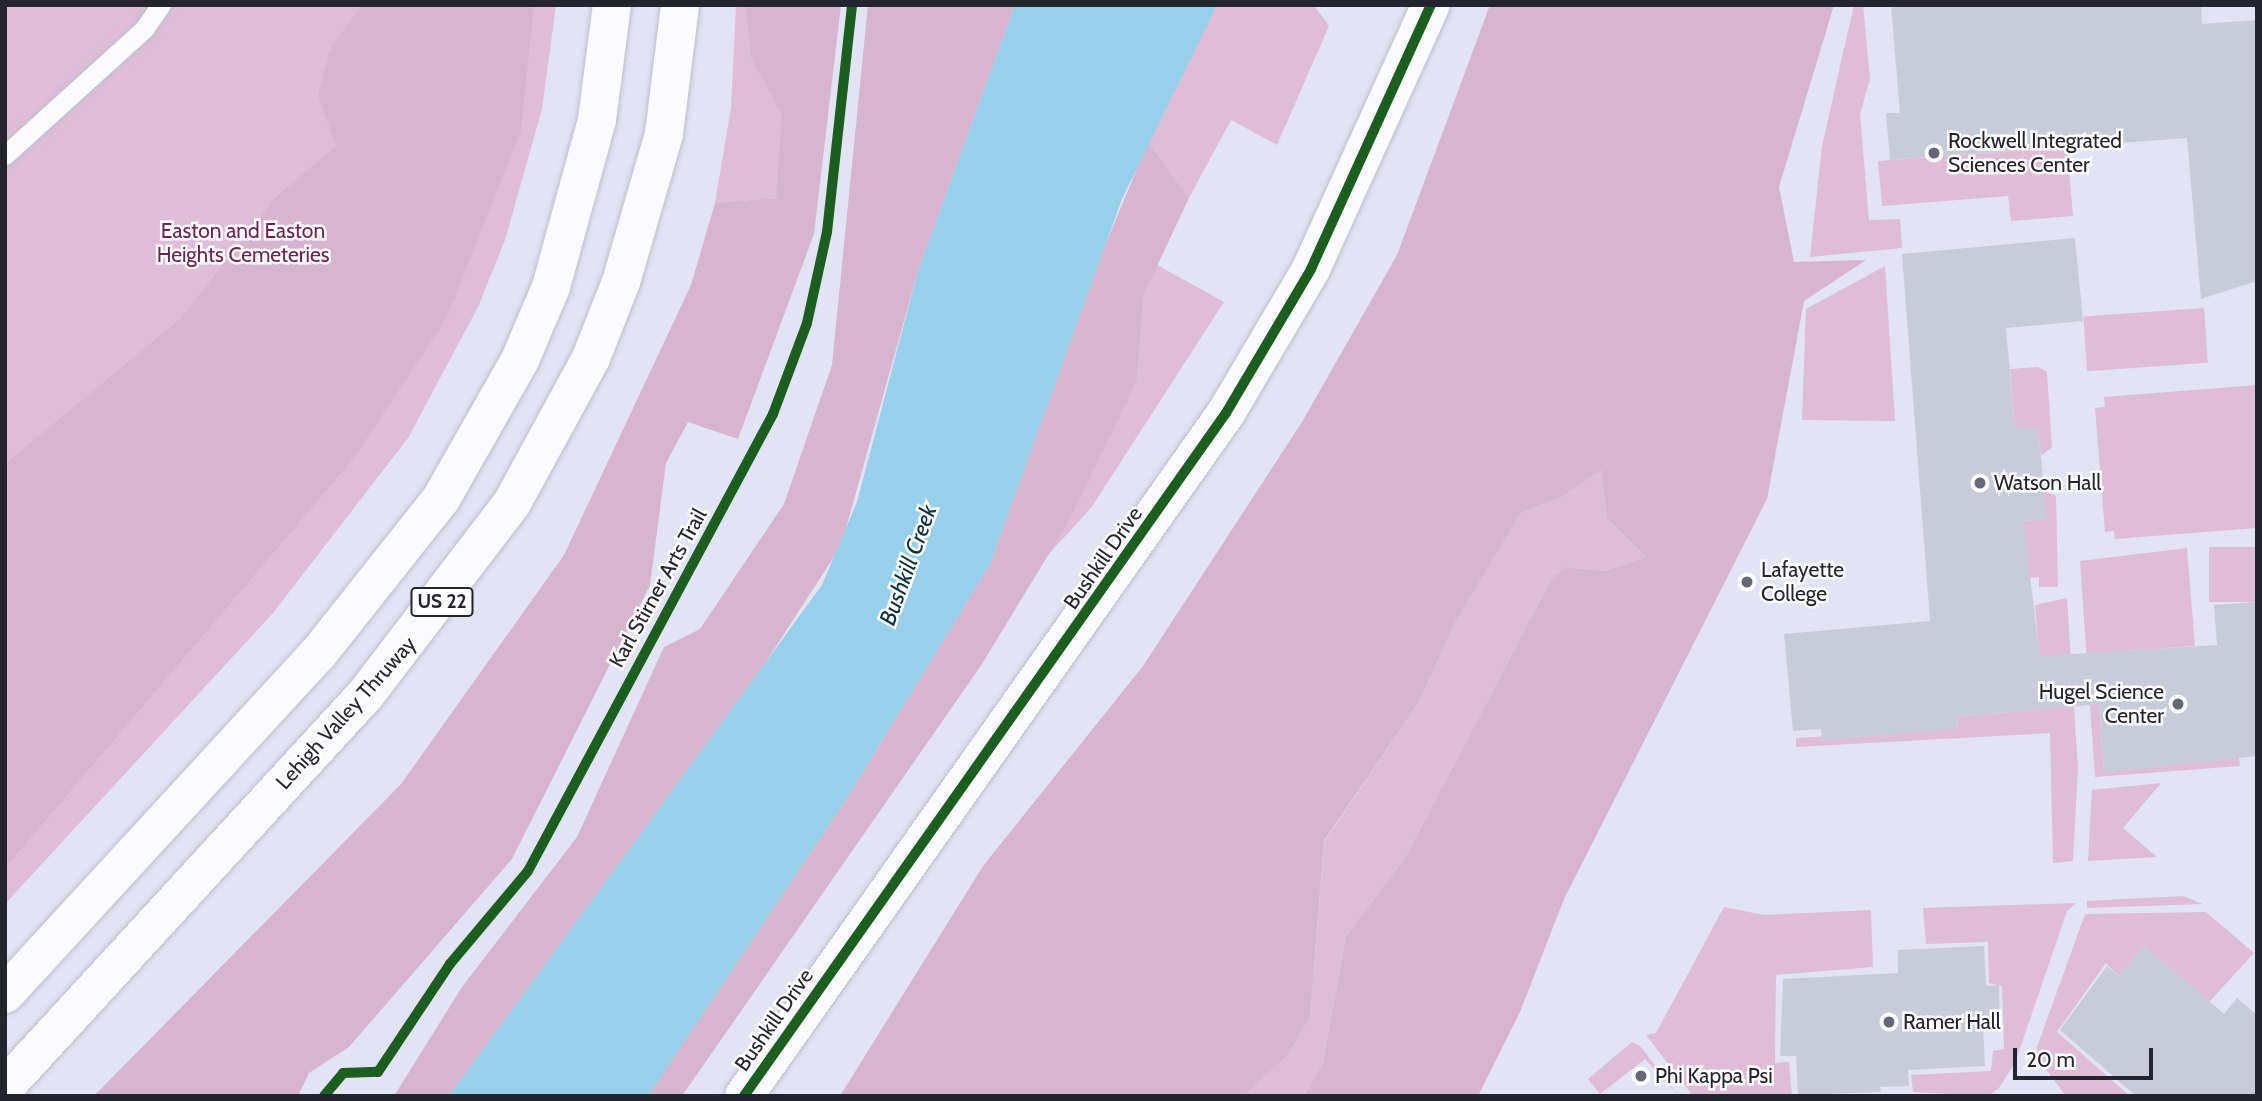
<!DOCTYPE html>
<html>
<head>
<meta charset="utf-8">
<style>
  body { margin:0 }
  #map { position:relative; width:2262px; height:1101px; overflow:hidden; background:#e2e3f3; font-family:Cabin,sans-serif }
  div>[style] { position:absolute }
  .green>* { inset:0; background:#dfbdd7; transform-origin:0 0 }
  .forest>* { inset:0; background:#d7b5cf }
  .water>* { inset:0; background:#98d0e9 }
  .building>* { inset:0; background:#c8ccd8 }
  .roads { filter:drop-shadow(0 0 2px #bebfcb) drop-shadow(0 0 2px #bebfcb) }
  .lane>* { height:19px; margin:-9.5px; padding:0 9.5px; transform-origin:9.5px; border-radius:9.5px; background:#fbfbfd }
  .secondary>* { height:38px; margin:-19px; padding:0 19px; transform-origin:19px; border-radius:19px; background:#fbfbfd }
  .highway>* { height:38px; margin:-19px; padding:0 19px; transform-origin:19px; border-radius:19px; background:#fbfbfd }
  .cycleway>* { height:10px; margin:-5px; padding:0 5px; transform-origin:5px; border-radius:5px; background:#1b5e20 }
  .dots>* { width:19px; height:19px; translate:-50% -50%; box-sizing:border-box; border:4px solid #fff; border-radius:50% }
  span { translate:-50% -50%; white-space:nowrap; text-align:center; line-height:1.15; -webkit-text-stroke:5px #fff; paint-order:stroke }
  .shield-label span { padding:2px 5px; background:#fff; border:2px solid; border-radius:5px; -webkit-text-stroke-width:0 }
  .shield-label { font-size:19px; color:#24242f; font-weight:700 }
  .poi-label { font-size:21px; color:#24242f }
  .left { translate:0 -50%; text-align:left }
  .right { translate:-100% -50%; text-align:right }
  .park-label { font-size:21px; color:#6c2351 }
  .street-label { font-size:21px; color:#24242f }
  .water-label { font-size:23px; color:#092f3c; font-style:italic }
  .frame { position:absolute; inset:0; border:7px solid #24242f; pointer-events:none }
  .scale { position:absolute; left:2013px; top:1048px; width:140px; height:32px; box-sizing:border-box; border:4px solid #24242f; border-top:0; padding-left:9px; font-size:21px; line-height:24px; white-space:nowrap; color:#24242f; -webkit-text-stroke:5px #fff; paint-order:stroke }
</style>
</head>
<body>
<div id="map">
  <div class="green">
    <div style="clip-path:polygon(5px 5px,556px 5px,542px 109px,505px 240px,478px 307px,408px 438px,273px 613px,5px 904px)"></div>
    <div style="clip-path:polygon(736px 5px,745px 5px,751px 59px,783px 114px,776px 198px,715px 203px,731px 108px)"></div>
    <div style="clip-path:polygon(1217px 5px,1314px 5px,1329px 26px,1277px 145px,1231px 120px,1189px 198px,1148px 142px)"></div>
    <div style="clip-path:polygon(1854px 5px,1863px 5px,1870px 79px,1860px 114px,1869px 220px,1900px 219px,1902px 248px,1810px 257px,1822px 146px)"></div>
    <div style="clip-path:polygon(2067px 147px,2073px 216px,2011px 221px,2008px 196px,1882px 206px,1878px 161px)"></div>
    <div style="clip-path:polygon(1157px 265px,1224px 302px,1091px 508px,1048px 555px,1137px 380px,1144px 294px)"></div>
    <div style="clip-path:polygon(1885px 266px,1895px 421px,1802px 420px,1806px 309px)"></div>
    <div style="left:2204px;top:308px;width:55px;height:121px;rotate:86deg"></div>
    <div style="clip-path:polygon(2038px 367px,2047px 372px,2052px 448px,2041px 455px,2038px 428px,2015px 429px,2010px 369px)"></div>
    <div style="clip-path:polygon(2257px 385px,2257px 528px,2115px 539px,2114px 531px,2105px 532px,2095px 408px,2105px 407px,2104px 397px)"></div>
    <div style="clip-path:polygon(1601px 470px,1607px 519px,1646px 557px,1605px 571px,1565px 567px,1552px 578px,1406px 856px,1346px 936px,1323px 1062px,1304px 1096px,1244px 1096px,1288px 1055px,1310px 1017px,1324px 842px,1419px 702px,1455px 623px,1521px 513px,1562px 497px)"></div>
    <div style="clip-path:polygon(2044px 491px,2056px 496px,2058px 587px,2039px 587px,2039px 577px,2028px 578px,2023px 521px,2046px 519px)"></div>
    <div style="left:2257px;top:547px;width:55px;height:48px;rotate:90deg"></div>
    <div style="clip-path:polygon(2187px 548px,2195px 646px,2095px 653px,2104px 772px,2239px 758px,2240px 766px,2095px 777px,2080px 561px)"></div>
    <div style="clip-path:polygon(2067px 598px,2078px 769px,2073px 861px,2053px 863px,2050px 733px,1796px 747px,1796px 738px,1958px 728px,1957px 717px,2044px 709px,2035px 605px)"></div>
    <div style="clip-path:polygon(2161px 783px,2123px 828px,2157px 857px,2088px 861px,2092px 790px)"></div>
    <div style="clip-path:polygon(2183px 896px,2203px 904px,2087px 908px,2087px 901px)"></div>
    <div style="clip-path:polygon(2076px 903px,2067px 911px,2015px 1063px,1999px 1088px,1988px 1096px,1913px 1092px,1911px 1075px,1991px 1071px,1993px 1051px,2004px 1049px,2002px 986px,1989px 983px,1988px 942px,1926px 944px,1923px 908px)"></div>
    <div style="clip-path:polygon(1724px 907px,1764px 915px,1871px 910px,1873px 967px,1776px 975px,1775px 1063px,1789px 1062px,1792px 1096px,1693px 1096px,1646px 1035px,1656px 1033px)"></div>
    <div style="clip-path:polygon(2206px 912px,2254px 953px,2209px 1002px,2144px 946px,2118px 976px,2106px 963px,2057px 1032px,2130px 1096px,2066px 1096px,2038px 1059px,2037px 1047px,2085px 914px)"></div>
    <div style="clip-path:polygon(1632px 1042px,1640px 1046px,1679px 1096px,1645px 1059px,1600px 1094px,1588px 1079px)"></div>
  </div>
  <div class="forest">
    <div style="clip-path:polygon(362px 5px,534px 5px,521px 130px,446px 319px,354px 458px,5px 868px,5px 464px,181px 318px,276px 197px,336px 146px,318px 95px,331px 47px)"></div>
    <div style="clip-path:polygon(745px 5px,841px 5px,814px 234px,738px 439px,688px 422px,666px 463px,650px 585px,512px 859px,349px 1047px,309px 1073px,298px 1096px,94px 1096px,401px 784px,564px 555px,691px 285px,715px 203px,776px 198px,782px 114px,751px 59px)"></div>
    <div style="clip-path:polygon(868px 5px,1015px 5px,918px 271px,841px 546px,727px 722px,449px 1096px,394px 1096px,462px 987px,577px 837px,664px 647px,700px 629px,784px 504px,832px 365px)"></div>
    <div style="clip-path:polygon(1490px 5px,1834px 5px,1779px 187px,1794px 262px,1866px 260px,1804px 301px,1767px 499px,1564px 899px,1520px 1012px,1478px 1096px,1304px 1096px,1323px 1062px,1346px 936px,1406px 856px,1552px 578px,1565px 567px,1605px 571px,1646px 557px,1607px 519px,1601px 470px,1562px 497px,1521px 513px,1455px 623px,1419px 702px,1324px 841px,1310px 1017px,1288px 1055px,1244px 1096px,840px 1096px,983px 866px,1143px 666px,1302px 422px,1397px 255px)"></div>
    <div style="clip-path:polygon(1148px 142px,1189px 198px,1144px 294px,1137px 380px,1070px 519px,982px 664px,682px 1096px,648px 1096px,845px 801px,990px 564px,1097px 265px)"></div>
  </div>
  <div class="water">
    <div style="clip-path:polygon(1015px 5px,1217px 5px,1122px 199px,990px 564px,845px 801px,648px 1096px,449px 1096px,822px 585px,857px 502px,918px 271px)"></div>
  </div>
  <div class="building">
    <div style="clip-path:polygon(1891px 5px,2201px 5px,2202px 24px,2257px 20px,2257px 281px,2201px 299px,2187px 138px,1890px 160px,1886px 113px,1900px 113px)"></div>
    <div style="clip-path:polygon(2075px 238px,2083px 321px,2006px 328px,2015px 429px,2038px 427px,2047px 519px,2023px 521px,2040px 656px,2217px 645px,2214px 605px,2257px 602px,2257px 756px,2104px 773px,2099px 704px,1957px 717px,1958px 728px,1822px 741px,1821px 729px,1793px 731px,1784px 634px,1930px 621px,1902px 254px)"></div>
    <div style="clip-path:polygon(1984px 946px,1986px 986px,1999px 985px,2000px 1024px,1983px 1025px,1985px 1066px,1908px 1070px,1909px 1086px,1880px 1087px,1881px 1092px,1798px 1095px,1796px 1056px,1780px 1056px,1783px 979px,1898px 973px,1898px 950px)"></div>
    <div style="clip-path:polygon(2144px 946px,2224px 1014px,2237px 998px,2257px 1015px,2257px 1096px,2136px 1096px,2060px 1030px,2107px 966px,2118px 976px)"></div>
  </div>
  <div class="roads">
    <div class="lane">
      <div style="left:5px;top:155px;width:188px;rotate:-42.2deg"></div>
      <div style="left:144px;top:29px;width:29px;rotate:-55deg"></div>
    </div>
    <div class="secondary">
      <div style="left:744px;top:1096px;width:836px;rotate:-54.79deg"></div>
      <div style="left:1226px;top:413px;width:167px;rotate:-59.4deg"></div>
      <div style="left:1311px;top:269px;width:290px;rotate:-65.6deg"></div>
    </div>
    <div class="highway">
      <div style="left:5px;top:994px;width:462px;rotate:-47.4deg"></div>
      <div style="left:318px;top:654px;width:198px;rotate:-51.6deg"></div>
      <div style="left:441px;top:499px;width:160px;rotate:-60.4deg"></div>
      <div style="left:520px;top:360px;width:79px;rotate:-67deg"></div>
      <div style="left:551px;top:287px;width:173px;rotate:-74.6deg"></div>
      <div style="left:597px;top:120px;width:116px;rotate:-82.6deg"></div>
      <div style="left:5px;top:1087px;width:534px;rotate:-47.43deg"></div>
      <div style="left:366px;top:694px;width:240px;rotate:-52.6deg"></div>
      <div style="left:512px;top:503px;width:165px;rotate:-61.4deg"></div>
      <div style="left:591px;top:358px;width:82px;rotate:-68.5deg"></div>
      <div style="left:621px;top:282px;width:154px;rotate:-73.8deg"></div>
      <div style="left:664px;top:134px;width:130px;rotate:-82.9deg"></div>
    </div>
  </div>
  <div class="cycleway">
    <div style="left:324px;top:1096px;width:30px;rotate:-50deg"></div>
    <div style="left:343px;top:1073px;width:35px;rotate:-2deg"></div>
    <div style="left:378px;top:1072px;width:130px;rotate:-56.3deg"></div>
    <div style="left:450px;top:964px;width:121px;rotate:-50deg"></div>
    <div style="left:528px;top:871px;width:519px;rotate:-61.8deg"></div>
    <div style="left:773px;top:414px;width:97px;rotate:-69.5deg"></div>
    <div style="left:807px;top:323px;width:93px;rotate:-77.6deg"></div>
    <div style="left:827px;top:232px;width:228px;rotate:-83.7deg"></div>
    <div style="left:744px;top:1096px;width:836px;rotate:-54.79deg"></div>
    <div style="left:1226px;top:413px;width:167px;rotate:-59.4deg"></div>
    <div style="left:1311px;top:269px;width:290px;rotate:-65.6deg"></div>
  </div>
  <div class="dots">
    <div style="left:1934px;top:153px;background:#666774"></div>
    <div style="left:1980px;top:483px;background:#666774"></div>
    <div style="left:1747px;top:582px;background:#666774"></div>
    <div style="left:2178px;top:704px;background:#666774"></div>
    <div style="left:1889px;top:1022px;background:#666774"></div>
    <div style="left:1641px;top:1076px;background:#666774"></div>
  </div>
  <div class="shield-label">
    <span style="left:442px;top:602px">US 22</span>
  </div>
  <div class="poi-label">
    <span class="left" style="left:1948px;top:153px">Rockwell Integrated<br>Sciences Center</span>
    <span class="left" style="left:1994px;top:483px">Watson Hall</span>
    <span class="left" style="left:1761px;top:582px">Lafayette<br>College</span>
    <span class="right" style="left:2164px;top:704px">Hugel Science<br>Center</span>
    <span class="left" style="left:1903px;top:1022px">Ramer Hall</span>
    <span class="left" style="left:1655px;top:1076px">Phi Kappa Psi</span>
  </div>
  <div class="park-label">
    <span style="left:243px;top:243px">Easton and Easton<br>Heights Cemeteries</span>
  </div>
  <div class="street-label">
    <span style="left:1103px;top:558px;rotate:-55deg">Bushkill Drive</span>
    <span style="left:658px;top:588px;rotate:-61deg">Karl Stirner Arts Trail</span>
    <span style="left:346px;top:713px;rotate:-48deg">Lehigh Valley Thruway</span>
    <span style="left:774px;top:1020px;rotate:-55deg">Bushkill Drive</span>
  </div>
  <div class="water-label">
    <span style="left:908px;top:565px;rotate:-70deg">Bushkill Creek</span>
  </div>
  <div class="frame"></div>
  <div class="scale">20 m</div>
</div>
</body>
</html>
